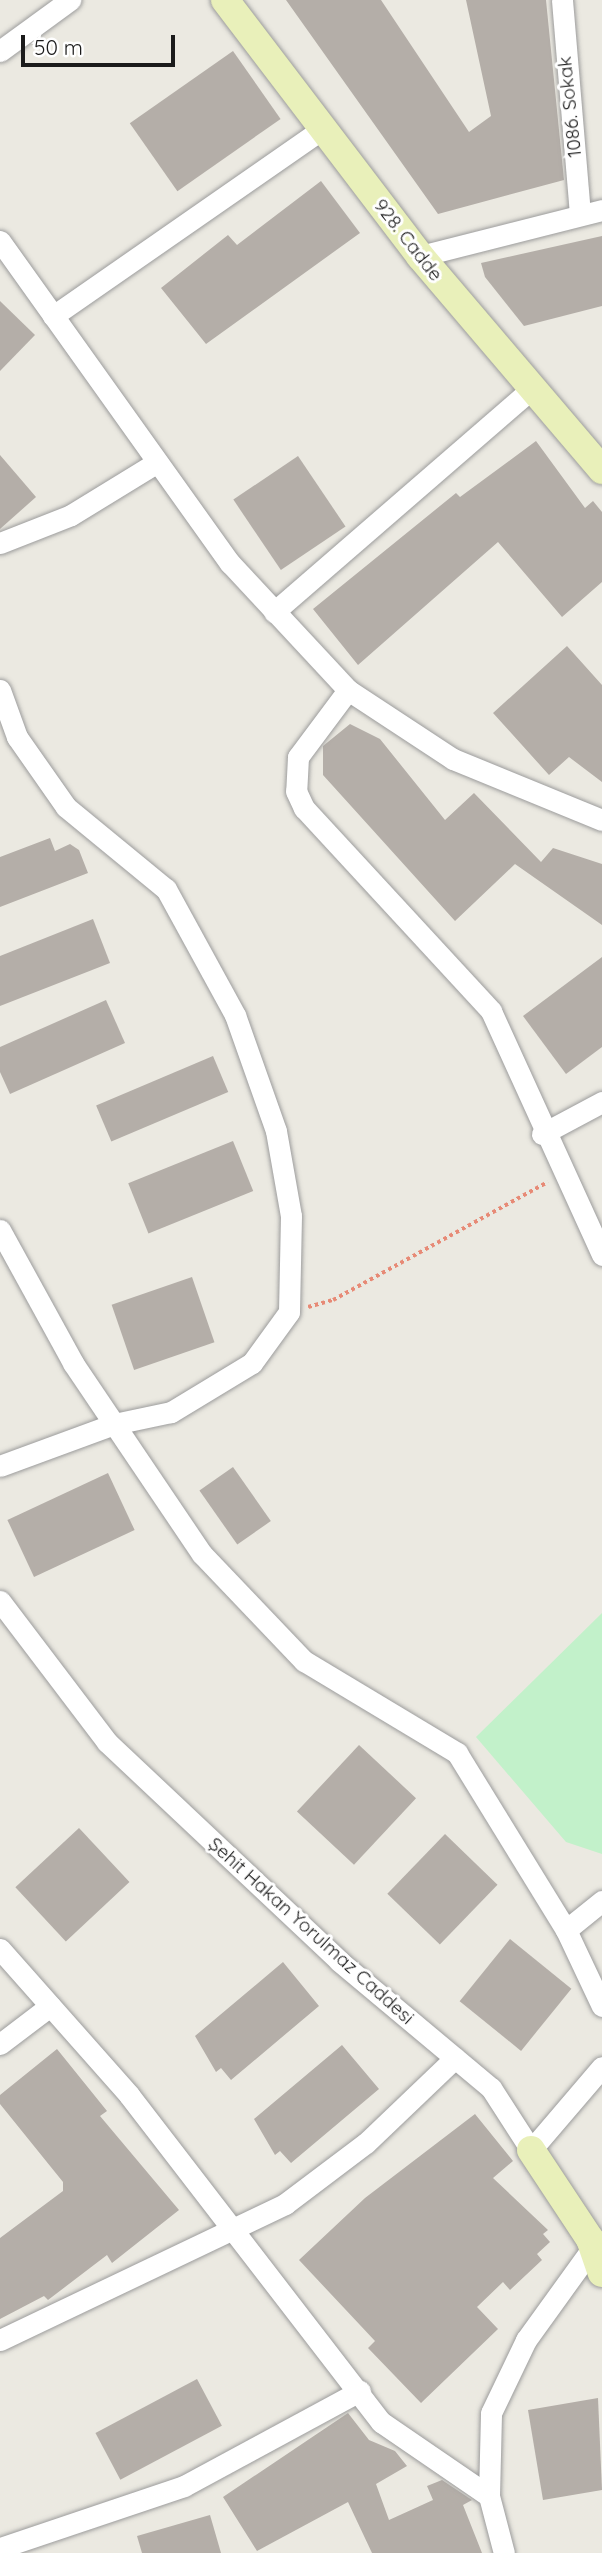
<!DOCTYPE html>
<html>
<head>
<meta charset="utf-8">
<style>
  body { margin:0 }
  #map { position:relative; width:602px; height:2553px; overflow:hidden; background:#ebe9e1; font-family:Quicksand,sans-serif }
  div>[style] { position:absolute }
  .park>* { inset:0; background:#c2f1ca }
  .building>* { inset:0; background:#b4aea8; transform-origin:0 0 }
  .path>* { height:3.5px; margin-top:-1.75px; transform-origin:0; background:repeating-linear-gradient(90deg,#e78a76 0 3.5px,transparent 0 7px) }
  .roads { filter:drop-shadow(0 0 2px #9c9c9c) drop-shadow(0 0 2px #9c9c9c) }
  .street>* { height:21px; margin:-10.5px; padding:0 10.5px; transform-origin:10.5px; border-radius:10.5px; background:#fff }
  .secondary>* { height:28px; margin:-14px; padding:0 14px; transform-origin:14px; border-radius:14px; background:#e9f0ba }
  span { translate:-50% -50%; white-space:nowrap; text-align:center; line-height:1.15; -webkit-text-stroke:6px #fff; paint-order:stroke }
  .street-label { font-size:19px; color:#1b1b1b }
  .scale { position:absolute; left:21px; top:35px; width:154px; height:32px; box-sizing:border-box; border:4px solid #1b1b1b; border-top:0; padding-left:9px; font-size:21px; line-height:24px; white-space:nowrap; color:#1b1b1b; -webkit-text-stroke:5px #fff; paint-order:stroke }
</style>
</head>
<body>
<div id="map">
  <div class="park">
    <div style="clip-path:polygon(602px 1613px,602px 1854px,566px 1842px,476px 1737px)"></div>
  </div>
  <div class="building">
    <div style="clip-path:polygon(286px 0,381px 0,469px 132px,491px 116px,466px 0,546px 0,564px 180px,438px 214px)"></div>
    <div style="left:233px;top:51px;width:83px;height:126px;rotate:55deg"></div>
    <div style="clip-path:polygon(321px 181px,360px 233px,206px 344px,161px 288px,228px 235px,237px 245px)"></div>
    <div style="clip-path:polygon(602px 236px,602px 306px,524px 326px,485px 277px,481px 263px)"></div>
    <div style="clip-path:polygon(0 301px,35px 335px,0 371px)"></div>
    <div style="clip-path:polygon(536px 441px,585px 508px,593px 501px,602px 512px,602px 582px,562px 617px,498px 542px,358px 665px,313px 609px,456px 493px,460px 497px)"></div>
    <div style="clip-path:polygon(0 455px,36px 497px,0 529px)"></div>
    <div style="left:298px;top:456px;width:85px;height:78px;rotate:56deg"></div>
    <div style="clip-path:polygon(567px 646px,602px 685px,602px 782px,569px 757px,549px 775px,493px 713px)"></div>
    <div style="clip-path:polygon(350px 724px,380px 739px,445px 820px,474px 793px,541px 862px,553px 848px,602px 864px,602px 925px,515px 864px,455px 921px,323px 775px,323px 746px)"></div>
    <div style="clip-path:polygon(50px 838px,55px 851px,70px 844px,79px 850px,88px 873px,0 907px,0 857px)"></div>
    <div style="clip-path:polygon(93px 919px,110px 963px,0 1006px,0 956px)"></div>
    <div style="clip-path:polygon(602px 957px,602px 1047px,566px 1074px,523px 1016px)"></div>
    <div style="clip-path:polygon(106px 1000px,125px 1043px,10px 1094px,0 1072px,0 1047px)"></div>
    <div style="left:213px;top:1056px;width:39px;height:127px;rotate:67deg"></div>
    <div style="left:233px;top:1141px;width:54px;height:113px;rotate:68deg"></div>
    <div style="left:192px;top:1277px;width:69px;height:85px;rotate:71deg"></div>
    <div style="left:233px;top:1467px;width:66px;height:41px;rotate:55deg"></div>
    <div style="left:108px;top:1473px;width:63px;height:111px;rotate:65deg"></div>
    <div style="left:359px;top:1745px;width:78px;height:91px;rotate:43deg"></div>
    <div style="left:79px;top:1828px;width:74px;height:87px;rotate:47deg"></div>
    <div style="left:445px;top:1834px;width:73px;height:83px;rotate:44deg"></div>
    <div style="left:510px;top:1939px;width:79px;height:80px;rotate:39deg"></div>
    <div style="clip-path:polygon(283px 1962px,319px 2006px,231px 2080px,221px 2068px,216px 2072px,195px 2036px)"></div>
    <div style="clip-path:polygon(342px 2045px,379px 2089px,291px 2163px,280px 2151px,275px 2155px,254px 2119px)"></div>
    <div style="clip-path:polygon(57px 2049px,107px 2111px,100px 2116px,179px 2210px,112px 2263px,107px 2255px,48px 2300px,44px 2296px,0 2319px,0 2238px,63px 2191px,63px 2182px,0 2104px,0 2095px)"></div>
    <div style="clip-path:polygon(475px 2114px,513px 2161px,493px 2178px,548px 2230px,543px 2234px,550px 2242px,537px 2254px,542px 2260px,510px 2290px,503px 2282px,477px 2307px,498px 2329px,421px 2403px,368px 2348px,375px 2341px,299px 2260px,365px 2198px)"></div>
    <div style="left:197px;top:2379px;width:53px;height:115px;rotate:62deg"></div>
    <div style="clip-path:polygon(598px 2398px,602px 2490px,543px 2500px,528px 2410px)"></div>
    <div style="clip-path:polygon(348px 2413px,369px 2440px,395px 2451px,407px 2466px,376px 2484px,389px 2520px,433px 2500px,427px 2486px,442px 2480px,472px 2500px,463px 2505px,482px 2553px,372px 2553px,348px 2502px,257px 2551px,223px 2497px)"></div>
    <div style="clip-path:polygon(210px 2515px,221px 2553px,142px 2553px,137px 2536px)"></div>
  </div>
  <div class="path">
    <div style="left:308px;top:1307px;width:26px;rotate:-16deg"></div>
    <div style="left:333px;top:1300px;width:245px;rotate:-28.8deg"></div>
  </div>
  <div class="roads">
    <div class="street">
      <div style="left:562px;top:0;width:215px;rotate:85.2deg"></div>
      <div style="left:0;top:51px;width:87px;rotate:-36.1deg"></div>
      <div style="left:0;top:241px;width:396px;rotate:54.5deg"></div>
      <div style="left:230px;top:563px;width:173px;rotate:47.1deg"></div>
      <div style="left:348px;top:690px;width:126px;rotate:33.3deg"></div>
      <div style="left:453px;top:759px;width:161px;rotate:22.3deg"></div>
      <div style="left:420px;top:256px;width:188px;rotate:-14.2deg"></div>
      <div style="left:53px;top:316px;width:328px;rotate:-34.8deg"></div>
      <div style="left:0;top:543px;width:76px;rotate:-21.5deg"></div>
      <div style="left:71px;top:515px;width:100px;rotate:-31.5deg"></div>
      <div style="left:274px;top:612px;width:339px;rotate:-40.9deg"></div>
      <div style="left:0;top:690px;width:50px;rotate:70.1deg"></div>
      <div style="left:17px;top:737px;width:85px;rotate:55deg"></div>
      <div style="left:66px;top:807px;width:129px;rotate:39.4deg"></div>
      <div style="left:166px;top:889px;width:144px;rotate:61.3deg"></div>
      <div style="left:235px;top:1015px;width:123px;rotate:70.5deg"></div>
      <div style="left:276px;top:1131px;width:86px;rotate:80deg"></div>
      <div style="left:291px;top:1216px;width:96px;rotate:91.2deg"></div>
      <div style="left:289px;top:1312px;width:63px;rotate:126deg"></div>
      <div style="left:252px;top:1363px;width:95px;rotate:148.8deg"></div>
      <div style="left:171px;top:1412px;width:58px;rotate:168.1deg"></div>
      <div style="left:114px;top:1424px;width:121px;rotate:159.8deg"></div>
      <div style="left:348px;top:690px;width:84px;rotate:126.7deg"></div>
      <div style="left:298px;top:757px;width:34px;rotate:93deg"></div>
      <div style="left:296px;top:791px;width:19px;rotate:65deg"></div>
      <div style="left:304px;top:808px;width:276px;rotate:47.3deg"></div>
      <div style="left:491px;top:1011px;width:268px;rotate:65.5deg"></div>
      <div style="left:542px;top:1134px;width:68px;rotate:-28.1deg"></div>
      <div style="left:0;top:1230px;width:152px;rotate:61.2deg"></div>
      <div style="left:73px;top:1363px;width:230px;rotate:56deg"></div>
      <div style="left:202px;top:1554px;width:148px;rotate:46.4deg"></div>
      <div style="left:304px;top:1661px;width:179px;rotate:31deg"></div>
      <div style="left:457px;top:1753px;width:208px;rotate:58.4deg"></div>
      <div style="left:566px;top:1930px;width:84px;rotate:64.7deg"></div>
      <div style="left:0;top:1601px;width:177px;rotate:52.8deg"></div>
      <div style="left:107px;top:1742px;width:319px;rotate:43.3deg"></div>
      <div style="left:339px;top:1961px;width:198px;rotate:39.9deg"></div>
      <div style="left:491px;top:2088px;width:74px;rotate:57.2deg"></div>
      <div style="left:531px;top:2150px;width:109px;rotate:-49.5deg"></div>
      <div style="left:566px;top:1930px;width:46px;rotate:-38.9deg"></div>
      <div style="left:0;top:1949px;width:195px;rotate:48.5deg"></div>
      <div style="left:129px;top:2095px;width:413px;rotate:52.4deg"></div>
      <div style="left:381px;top:2422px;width:131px;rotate:34.4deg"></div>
      <div style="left:489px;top:2496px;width:59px;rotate:75.3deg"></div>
      <div style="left:0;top:2044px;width:63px;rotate:-37.2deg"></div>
      <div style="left:0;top:2340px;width:316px;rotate:-25.5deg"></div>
      <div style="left:285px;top:2204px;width:101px;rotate:-37deg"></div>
      <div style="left:366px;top:2143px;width:123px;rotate:-43.7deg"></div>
      <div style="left:489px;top:2496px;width:83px;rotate:-88.6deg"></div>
      <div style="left:491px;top:2413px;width:81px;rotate:-64.4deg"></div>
      <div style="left:526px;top:2340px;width:115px;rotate:-54.2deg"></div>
      <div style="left:0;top:2548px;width:194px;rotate:-18.6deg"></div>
      <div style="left:184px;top:2486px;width:200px;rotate:-28.4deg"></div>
    </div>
    <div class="secondary">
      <div style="left:225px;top:0;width:322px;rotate:52.7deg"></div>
      <div style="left:420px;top:256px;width:281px;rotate:49.6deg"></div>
      <div style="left:531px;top:2150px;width:107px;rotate:56.5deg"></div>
      <div style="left:590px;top:2239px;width:36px;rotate:71deg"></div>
    </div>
  </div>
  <div class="street-label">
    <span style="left:570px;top:107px;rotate:-96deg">1086. Sokak</span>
    <span style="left:408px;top:240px;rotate:52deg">928. Cadde</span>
    <span style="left:311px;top:1931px;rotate:42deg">Şehit Hakan Yorulmaz Caddesi</span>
  </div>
  <div class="scale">50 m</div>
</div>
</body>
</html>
